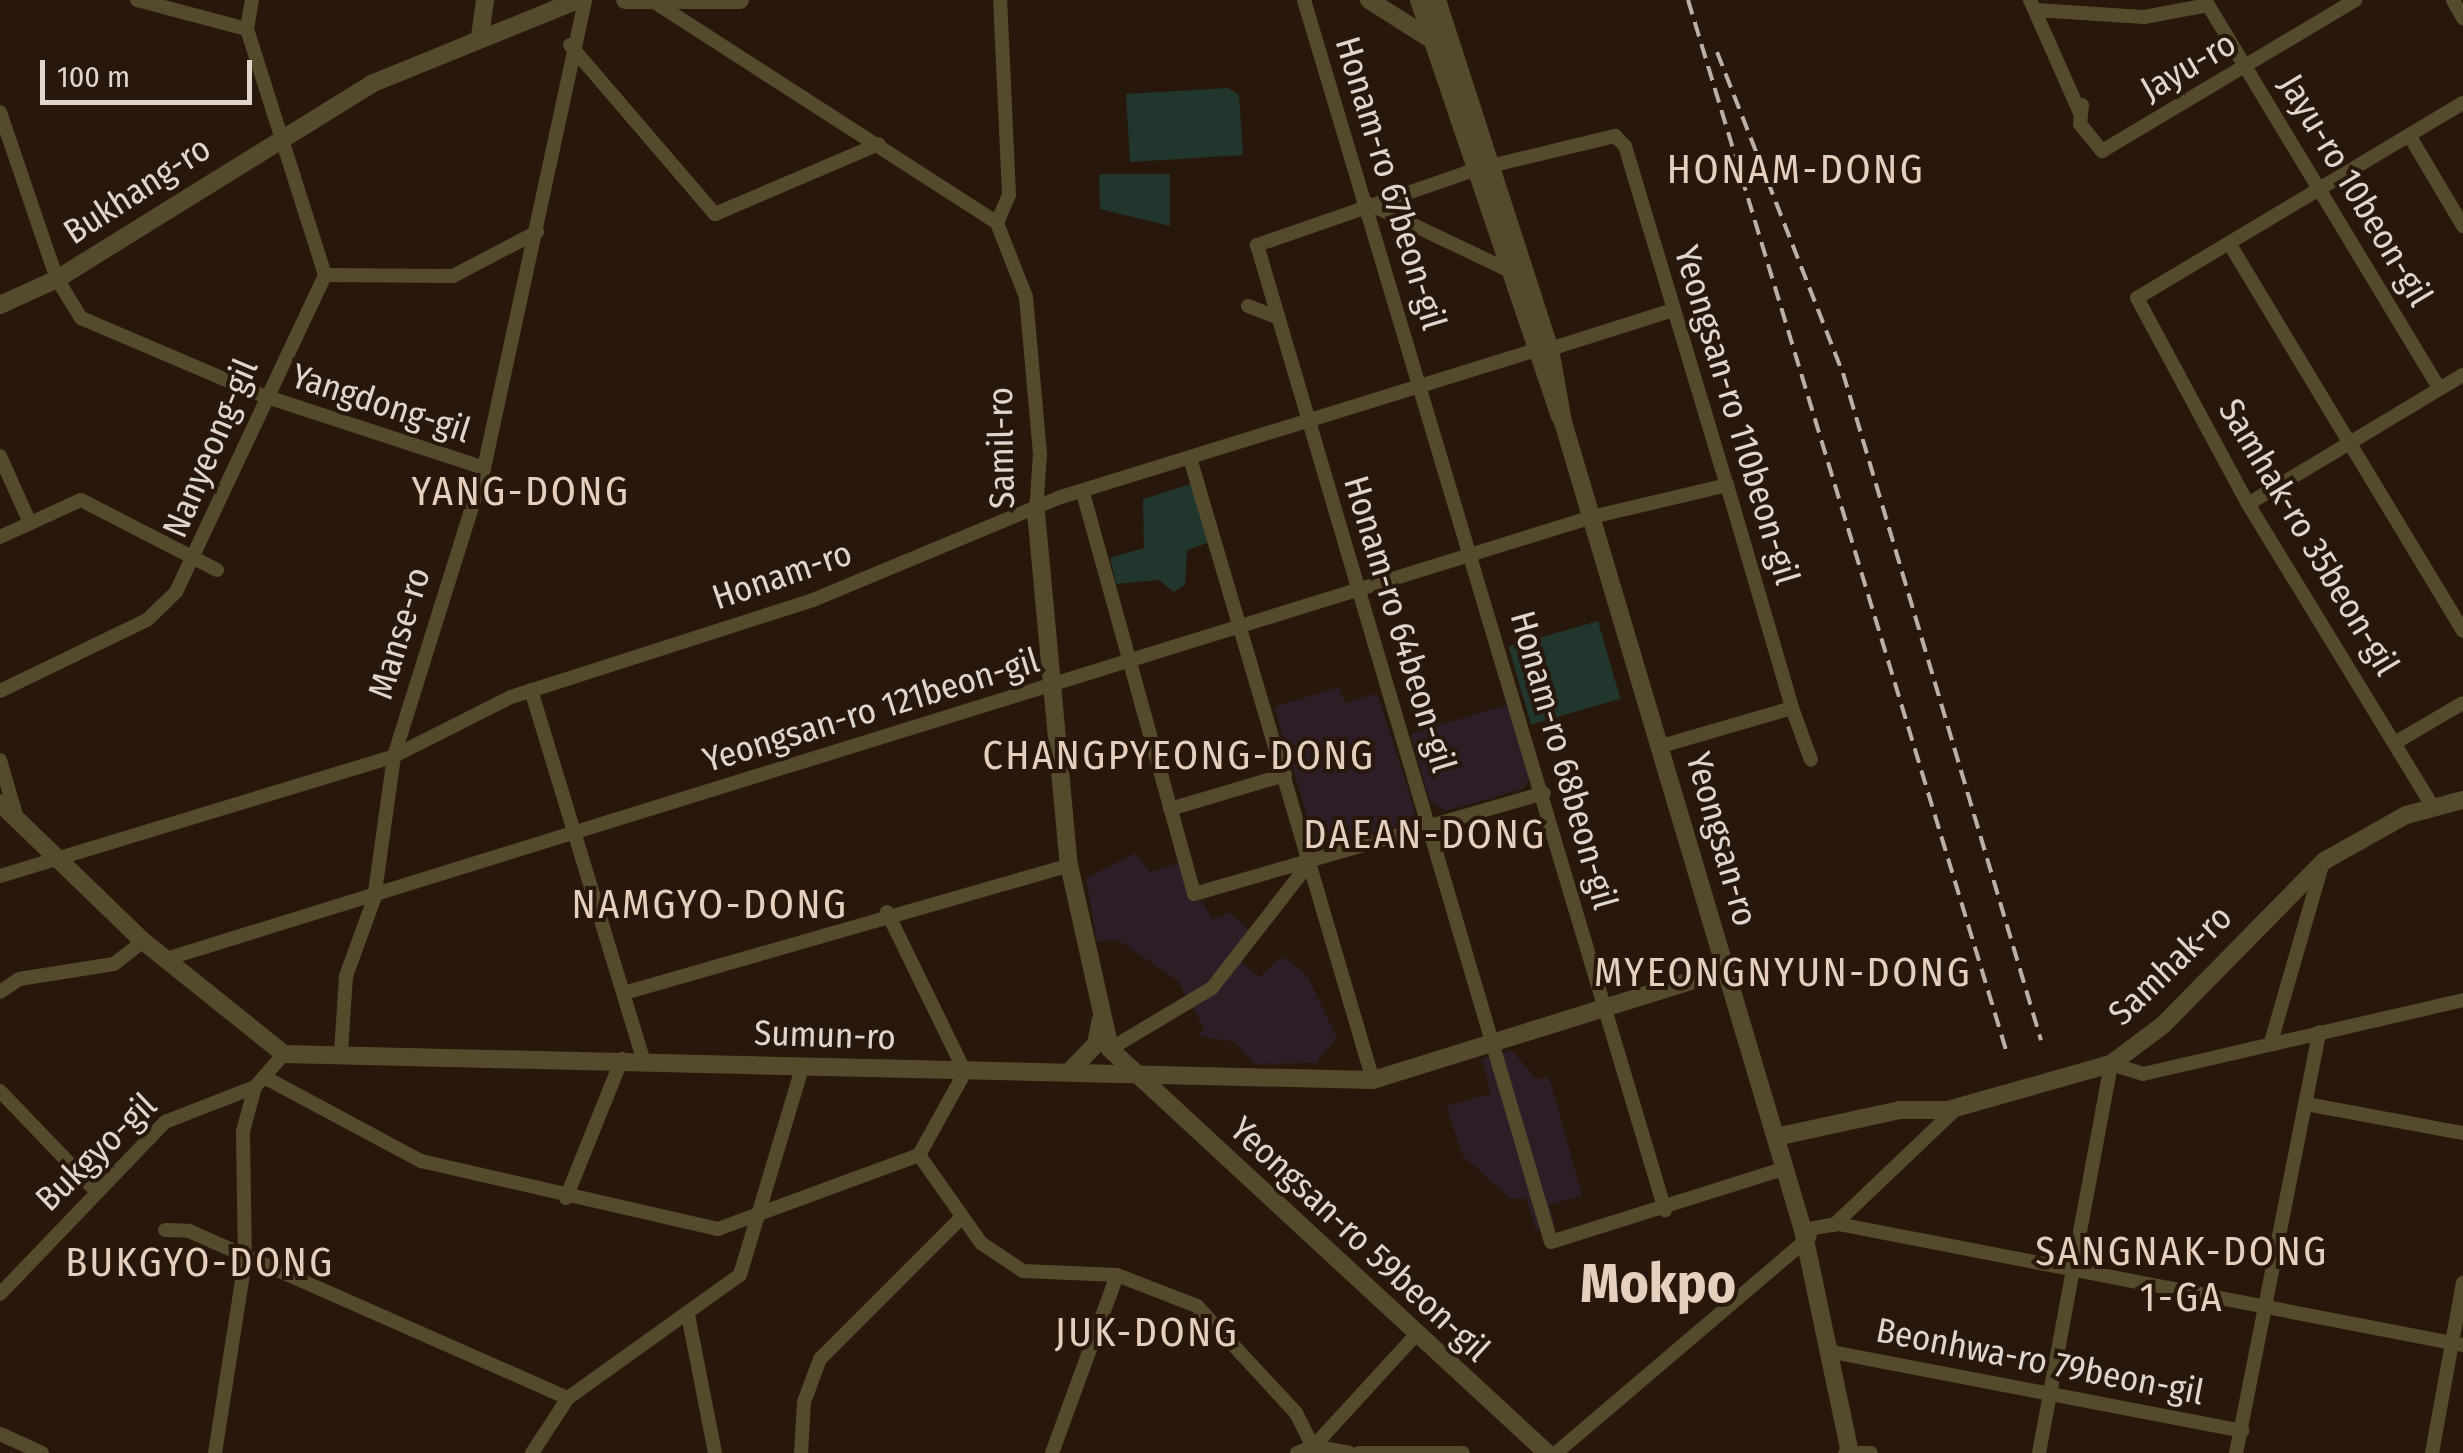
<!DOCTYPE html>
<html>
<head>
<meta charset="utf-8">
<style>
  body { margin:0 }
  #map { position:relative; width:2463px; height:1453px; overflow:hidden; background:#27180b; font-family:"Fira Sans Condensed",sans-serif }
  div>[style] { position:absolute }
  .commercial>* { inset:0; background:#2d1d27 }
  .green>* { inset:0; background:#21372d; transform-origin:0 0 }
  .minor>* { height:14px; margin:-7px; padding:0 7px; transform-origin:7px; border-radius:7px; background:#564a2d }
  .tertiary>* { height:18px; margin:-9px; padding:0 9px; transform-origin:9px; border-radius:9px; background:#564a2d }
  .rail>* { height:4px; margin-top:-2px; transform-origin:0; background:repeating-linear-gradient(90deg,#bbafa6 0 15px,transparent 0 23px) }
  span { translate:-50% -50%; white-space:nowrap; text-align:center; line-height:1.15; -webkit-text-stroke:8px #27180b; paint-order:stroke }
  .street-label { font-size:35px; color:#e1d6ce }
  .quarter-label { font-size:40px; color:#e5cfbe; letter-spacing:2.5px }
  .town-label { font-size:55px; color:#e5cfbe; font-weight:700 }
  .scale { position:absolute; left:40px; top:60px; width:212px; height:45px; box-sizing:border-box; border:5px solid #e1d6ce; border-top:0; padding-left:12px; font-size:30px; line-height:35px; white-space:nowrap; color:#e1d6ce; -webkit-text-stroke:8px #27180b; paint-order:stroke }
</style>
</head>
<body>
<div id="map">
  <div class="commercial">
    <div style="clip-path:polygon(1339px 687px,1345px 703px,1377px 693px,1415px 811px,1408px 822px,1331px 848px,1314px 838px,1274px 707px)"></div>
    <div style="clip-path:polygon(1510px 704px,1531px 775px,1523px 789px,1446px 811px,1430px 802px,1410px 734px)"></div>
    <div style="clip-path:polygon(1135px 853px,1150px 872px,1179px 863px,1212px 919px,1231px 913px,1251px 932px,1231px 954px,1259px 977px,1283px 956px,1308px 977px,1337px 1038px,1316px 1063px,1254px 1064px,1235px 1042px,1198px 1036px,1204px 1028px,1177px 980px,1118px 940px,1097px 942px,1086px 878px)"></div>
    <div style="clip-path:polygon(1512px 1050px,1536px 1079px,1549px 1076px,1582px 1195px,1549px 1205px,1555px 1227px,1536px 1231px,1526px 1197px,1511px 1199px,1463px 1156px,1446px 1106px,1491px 1094px,1482px 1059px)"></div>
  </div>
  <div class="green">
    <div style="clip-path:polygon(1228px 88px,1239px 95px,1243px 155px,1130px 162px,1126px 94px)"></div>
    <div style="clip-path:polygon(1099px 174px,1170px 174px,1170px 226px,1100px 209px)"></div>
    <div style="clip-path:polygon(1191px 484px,1210px 542px,1187px 550px,1185px 585px,1174px 592px,1159px 580px,1116px 584px,1110px 558px,1144px 548px,1143px 499px)"></div>
    <div style="left:1598px;top:621px;width:81px;height:93px;rotate:74deg"></div>
  </div>
  <div class="minor">
    <div style="left:137px;top:0;width:114px;rotate:14.8deg"></div>
    <div style="left:252px;top:0;width:29px;rotate:100deg"></div>
    <div style="left:247px;top:29px;width:258px;rotate:72.4deg"></div>
    <div style="left:1304px;top:0;width:1263px;rotate:73.39deg"></div>
    <div style="left:2030px;top:0;width:126px;rotate:66.1deg"></div>
    <div style="left:2205px;top:0;width:454px;rotate:58.9deg"></div>
    <div style="left:2453px;top:0;width:21px;rotate:61deg"></div>
    <div style="left:656px;top:3px;width:406px;rotate:32.8deg"></div>
    <div style="left:997px;top:223px;width:79px;rotate:68.6deg"></div>
    <div style="left:1026px;top:297px;width:158px;rotate:84.9deg"></div>
    <div style="left:1040px;top:454px;width:58px;rotate:93.9deg"></div>
    <div style="left:2035px;top:10px;width:109px;rotate:3.7deg"></div>
    <div style="left:2144px;top:17px;width:65px;rotate:-10.6deg"></div>
    <div style="left:570px;top:45px;width:223px;rotate:49.4deg"></div>
    <div style="left:715px;top:214px;width:178px;rotate:-23.1deg"></div>
    <div style="left:2082px;top:105px;width:19px;rotate:96deg"></div>
    <div style="left:2080px;top:124px;width:35px;rotate:51deg"></div>
    <div style="left:2102px;top:151px;width:295px;rotate:-30.8deg"></div>
    <div style="left:0;top:112px;width:176px;rotate:71.2deg"></div>
    <div style="left:57px;top:279px;width:46px;rotate:58.4deg"></div>
    <div style="left:81px;top:318px;width:199px;rotate:23.1deg"></div>
    <div style="left:264px;top:396px;width:231px;rotate:18.1deg"></div>
    <div style="left:2409px;top:135px;width:106px;rotate:59.3deg"></div>
    <div style="left:1490px;top:166px;width:129px;rotate:-13.5deg"></div>
    <div style="left:1615px;top:136px;width:14px;rotate:45deg"></div>
    <div style="left:1625px;top:146px;width:354px;rotate:73.3deg"></div>
    <div style="left:1727px;top:485px;width:232px;rotate:73.7deg"></div>
    <div style="left:1792px;top:708px;width:136px;rotate:163.8deg"></div>
    <div style="left:1474px;top:170px;width:230px;rotate:160.9deg"></div>
    <div style="left:1257px;top:245px;width:1039px;rotate:73.57deg"></div>
    <div style="left:1551px;top:1242px;width:245px;rotate:-17.5deg"></div>
    <div style="left:1367px;top:203px;width:154px;rotate:25.4deg"></div>
    <div style="left:997px;top:223px;width:30px;rotate:-67deg"></div>
    <div style="left:1009px;top:195px;width:195px;rotate:-92.6deg"></div>
    <div style="left:2229px;top:243px;width:453px;rotate:58.9deg"></div>
    <div style="left:325px;top:275px;width:128px;rotate:0.4deg"></div>
    <div style="left:453px;top:276px;width:95px;rotate:-27.6deg"></div>
    <div style="left:1248px;top:306px;width:33px;rotate:21deg"></div>
    <div style="left:1550px;top:349px;width:129px;rotate:-17.6deg"></div>
    <div style="left:0;top:456px;width:73px;rotate:65.9deg"></div>
    <div style="left:1190px;top:458px;width:648px;rotate:73.61deg"></div>
    <div style="left:1083px;top:493px;width:416px;rotate:74.5deg"></div>
    <div style="left:1194px;top:894px;width:364px;rotate:-16.1deg"></div>
    <div style="left:2248px;top:504px;width:251px;rotate:-31deg"></div>
    <div style="left:0;top:537px;width:89px;rotate:-24.6deg"></div>
    <div style="left:81px;top:500px;width:153px;rotate:27.2deg"></div>
    <div style="left:531px;top:690px;width:386px;rotate:73.1deg"></div>
    <div style="left:0;top:691px;width:163px;rotate:-25.8deg"></div>
    <div style="left:147px;top:620px;width:40px;rotate:-44deg"></div>
    <div style="left:176px;top:592px;width:350px;rotate:-64.8deg"></div>
    <div style="left:1792px;top:708px;width:55px;rotate:69.9deg"></div>
    <div style="left:2398px;top:741px;width:75px;rotate:-30.3deg"></div>
    <div style="left:0;top:760px;width:65px;rotate:73.8deg"></div>
    <div style="left:2433px;top:807px;width:355px;rotate:-121.4deg"></div>
    <div style="left:2248px;top:504px;width:234px;rotate:-118.3deg"></div>
    <div style="left:2137px;top:298px;width:380px;rotate:-30.9deg"></div>
    <div style="left:1170px;top:809px;width:120px;rotate:-16.5deg"></div>
    <div style="left:0;top:876px;width:412px;rotate:-16.9deg"></div>
    <div style="left:394px;top:756px;width:131px;rotate:-26.8deg"></div>
    <div style="left:511px;top:697px;width:317px;rotate:-17.8deg"></div>
    <div style="left:813px;top:600px;width:269px;rotate:-22.6deg"></div>
    <div style="left:1061px;top:497px;width:493px;rotate:-17.2deg"></div>
    <div style="left:166px;top:959px;width:1493px;rotate:-17.22deg"></div>
    <div style="left:1592px;top:517px;width:139px;rotate:-13.3deg"></div>
    <div style="left:0;top:992px;width:23px;rotate:-34deg"></div>
    <div style="left:19px;top:979px;width:96px;rotate:-9deg"></div>
    <div style="left:114px;top:964px;width:37px;rotate:-38deg"></div>
    <div style="left:624px;top:993px;width:463px;rotate:-16deg"></div>
    <div style="left:2271px;top:1042px;width:187px;rotate:-73.9deg"></div>
    <div style="left:1110px;top:1049px;width:119px;rotate:-30.9deg"></div>
    <div style="left:1212px;top:988px;width:161px;rotate:-52.1deg"></div>
    <div style="left:341px;top:1052px;width:76px;rotate:-86.2deg"></div>
    <div style="left:346px;top:976px;width:82px;rotate:-70deg"></div>
    <div style="left:374px;top:899px;width:144px;rotate:-82deg"></div>
    <div style="left:394px;top:756px;width:302px;rotate:-72.6deg"></div>
    <div style="left:484px;top:468px;width:479px;rotate:-77.8deg"></div>
    <div style="left:266px;top:1078px;width:176px;rotate:28.2deg"></div>
    <div style="left:421px;top:1161px;width:305px;rotate:12.9deg"></div>
    <div style="left:718px;top:1229px;width:214px;rotate:-20.2deg"></div>
    <div style="left:919px;top:1155px;width:95px;rotate:-61deg"></div>
    <div style="left:965px;top:1072px;width:178px;rotate:-116deg"></div>
    <div style="left:0;top:1091px;width:136px;rotate:46.2deg"></div>
    <div style="left:2306px;top:1104px;width:160px;rotate:10.5deg"></div>
    <div style="left:919px;top:1155px;width:108px;rotate:54.8deg"></div>
    <div style="left:981px;top:1243px;width:50px;rotate:33.7deg"></div>
    <div style="left:1023px;top:1271px;width:94px;rotate:2.4deg"></div>
    <div style="left:1117px;top:1275px;width:86px;rotate:21.2deg"></div>
    <div style="left:1197px;top:1306px;width:146px;rotate:47.2deg"></div>
    <div style="left:1296px;top:1413px;width:45px;rotate:63.4deg"></div>
    <div style="left:566px;top:1198px;width:150px;rotate:-68.1deg"></div>
    <div style="left:1834px;top:1225px;width:171px;rotate:-43.6deg"></div>
    <div style="left:165px;top:1230px;width:24px;rotate:2deg"></div>
    <div style="left:189px;top:1231px;width:414px;rotate:23.8deg"></div>
    <div style="left:1803px;top:1230px;width:36px;rotate:-10deg"></div>
    <div style="left:1838px;top:1224px;width:637px;rotate:10.96deg"></div>
    <div style="left:0;top:1294px;width:238px;rotate:-46.2deg"></div>
    <div style="left:165px;top:1122px;width:97px;rotate:-21.3deg"></div>
    <div style="left:688px;top:1315px;width:141px;rotate:78.9deg"></div>
    <div style="left:1827px;top:1351px;width:423px;rotate:10.9deg"></div>
    <div style="left:0;top:1434px;width:46px;rotate:24.3deg"></div>
    <div style="left:1314px;top:1446px;width:36px;rotate:11deg"></div>
    <div style="left:215px;top:1453px;width:193px;rotate:-81.1deg"></div>
    <div style="left:245px;top:1262px;width:131px;rotate:-90.9deg"></div>
    <div style="left:243px;top:1131px;width:46px;rotate:-74.7deg"></div>
    <div style="left:255px;top:1087px;width:44px;rotate:-48.7deg"></div>
    <div style="left:532px;top:1453px;width:66px;rotate:-56.8deg"></div>
    <div style="left:568px;top:1398px;width:211px;rotate:-35.6deg"></div>
    <div style="left:740px;top:1275px;width:216px;rotate:-73.3deg"></div>
    <div style="left:801px;top:1453px;width:51px;rotate:-86.6deg"></div>
    <div style="left:804px;top:1402px;width:46px;rotate:-69.6deg"></div>
    <div style="left:820px;top:1359px;width:198px;rotate:-45deg"></div>
    <div style="left:1052px;top:1453px;width:189px;rotate:-69.9deg"></div>
    <div style="left:1297px;top:1453px;width:18px;rotate:-22deg"></div>
    <div style="left:1314px;top:1446px;width:148px;rotate:-47.5deg"></div>
    <div style="left:1359px;top:1453px;width:104px"></div>
    <div style="left:1556px;top:1453px;width:333px;rotate:-40.4deg"></div>
    <div style="left:1845px;top:1453px;width:26px"></div>
    <div style="left:2039px;top:1453px;width:396px;rotate:-79.5deg"></div>
    <div style="left:2111px;top:1064px;width:34px;rotate:17deg"></div>
    <div style="left:2143px;top:1074px;width:328px;rotate:-13deg"></div>
    <div style="left:2236px;top:1453px;width:429px;rotate:-78.8deg"></div>
    <div style="left:2432px;top:1453px;width:173px;rotate:-79.7deg"></div>
  </div>
  <div class="tertiary">
    <div style="left:625px;top:0;width:115px"></div>
    <div style="left:1369px;top:0;width:75px;rotate:32.4deg"></div>
    <div style="left:1419px;top:0;width:440px;rotate:71.3deg"></div>
    <div style="left:1437px;top:0;width:367px;rotate:72.1deg"></div>
    <div style="left:1550px;top:349px;width:74px;rotate:79.9deg"></div>
    <div style="left:1563px;top:422px;width:843px;rotate:73.46deg"></div>
    <div style="left:1803px;top:1230px;width:228px;rotate:78.1deg"></div>
    <div style="left:480px;top:36px;width:36px;rotate:-82deg"></div>
    <div style="left:0;top:305px;width:63px;rotate:-24.5deg"></div>
    <div style="left:57px;top:279px;width:370px;rotate:-31.8deg"></div>
    <div style="left:371px;top:84px;width:223px;rotate:-22.1deg"></div>
    <div style="left:1036px;top:512px;width:355px;rotate:84.7deg"></div>
    <div style="left:1069px;top:865px;width:189px;rotate:77.4deg"></div>
    <div style="left:1110px;top:1049px;width:595px;rotate:42.75deg"></div>
    <div style="left:0;top:803px;width:199px;rotate:44deg"></div>
    <div style="left:143px;top:941px;width:181px;rotate:38.7deg"></div>
    <div style="left:284px;top:1054px;width:1089px;rotate:1.37deg"></div>
    <div style="left:1373px;top:1080px;width:371px;rotate:-17.3deg"></div>
    <div style="left:1070px;top:1071px;width:37px;rotate:-46deg"></div>
    <div style="left:1096px;top:1044px;width:25px;rotate:-79deg"></div>
    <div style="left:1776px;top:1137px;width:127px;rotate:-12.3deg"></div>
    <div style="left:1900px;top:1110px;width:48px"></div>
    <div style="left:1948px;top:1110px;width:169px;rotate:-15.8deg"></div>
    <div style="left:2111px;top:1064px;width:65px;rotate:-36.9deg"></div>
    <div style="left:2163px;top:1025px;width:230px;rotate:-45.5deg"></div>
    <div style="left:2324px;top:861px;width:94px;rotate:-29.3deg"></div>
    <div style="left:2406px;top:815px;width:59px;rotate:-14.7deg"></div>
  </div>
  <div class="rail">
    <div style="left:1688px;top:0;width:1097px;rotate:73.15deg"></div>
    <div style="left:1717px;top:52px;width:345px;rotate:68.6deg"></div>
    <div style="left:1843px;top:373px;width:696px;rotate:73.47deg"></div>
  </div>
  <div class="street-label">
    <span style="left:2188px;top:66px;rotate:-30deg">Jayu-ro</span>
    <span style="left:1391px;top:183px;rotate:73deg">Honam-ro 67beon-gil</span>
    <span style="left:137px;top:190px;rotate:-33deg">Bukhang-ro</span>
    <span style="left:2356px;top:190px;rotate:59deg">Jayu-ro 10beon-gil</span>
    <span style="left:381px;top:403px;rotate:18deg">Yangdong-gil</span>
    <span style="left:1737px;top:415px;rotate:73deg">Yeongsan-ro 110beon-gil</span>
    <span style="left:210px;top:448px;rotate:-67deg">Nanyeong-gil</span>
    <span style="left:1001px;top:448px;rotate:-91deg">Samil-ro</span>
    <span style="left:2309px;top:537px;rotate:59deg">Samhak-ro 35beon-gil</span>
    <span style="left:782px;top:575px;rotate:-19deg">Honam-ro</span>
    <span style="left:1400px;top:624px;rotate:73deg">Honam-ro 64beon-gil</span>
    <span style="left:399px;top:633px;rotate:-73deg">Manse-ro</span>
    <span style="left:871px;top:710px;rotate:-17deg">Yeongsan-ro 121beon-gil</span>
    <span style="left:1564px;top:760px;rotate:74deg">Honam-ro 68beon-gil</span>
    <span style="left:1722px;top:839px;rotate:74deg">Yeongsan-ro</span>
    <span style="left:2170px;top:965px;rotate:-44deg">Samhak-ro</span>
    <span style="left:825px;top:1035px;rotate:2deg">Sumun-ro</span>
    <span style="left:96px;top:1152px;rotate:-44deg">Bukgyo-gil</span>
    <span style="left:1360px;top:1239px;rotate:43deg">Yeongsan-ro 59beon-gil</span>
    <span style="left:2040px;top:1361px;rotate:11deg">Beonhwa-ro 79beon-gil</span>
  </div>
  <div class="quarter-label">
    <span style="left:1796px;top:170px">HONAM-DONG</span>
    <span style="left:521px;top:492px">YANG-DONG</span>
    <span style="left:1179px;top:756px">CHANGPYEONG-DONG</span>
    <span style="left:1425px;top:835px">DAEAN-DONG</span>
    <span style="left:710px;top:905px">NAMGYO-DONG</span>
    <span style="left:1783px;top:973px">MYEONGNYUN-DONG</span>
    <span style="left:2182px;top:1275px">SANGNAK-DONG<br>1-GA</span>
    <span style="left:200px;top:1263px">BUKGYO-DONG</span>
    <span style="left:1147px;top:1333px">JUK-DONG</span>
  </div>
  <div class="town-label">
    <span style="left:1658px;top:1285px">Mokpo</span>
  </div>
  <div class="scale">100 m</div>
</div>
</body>
</html>
